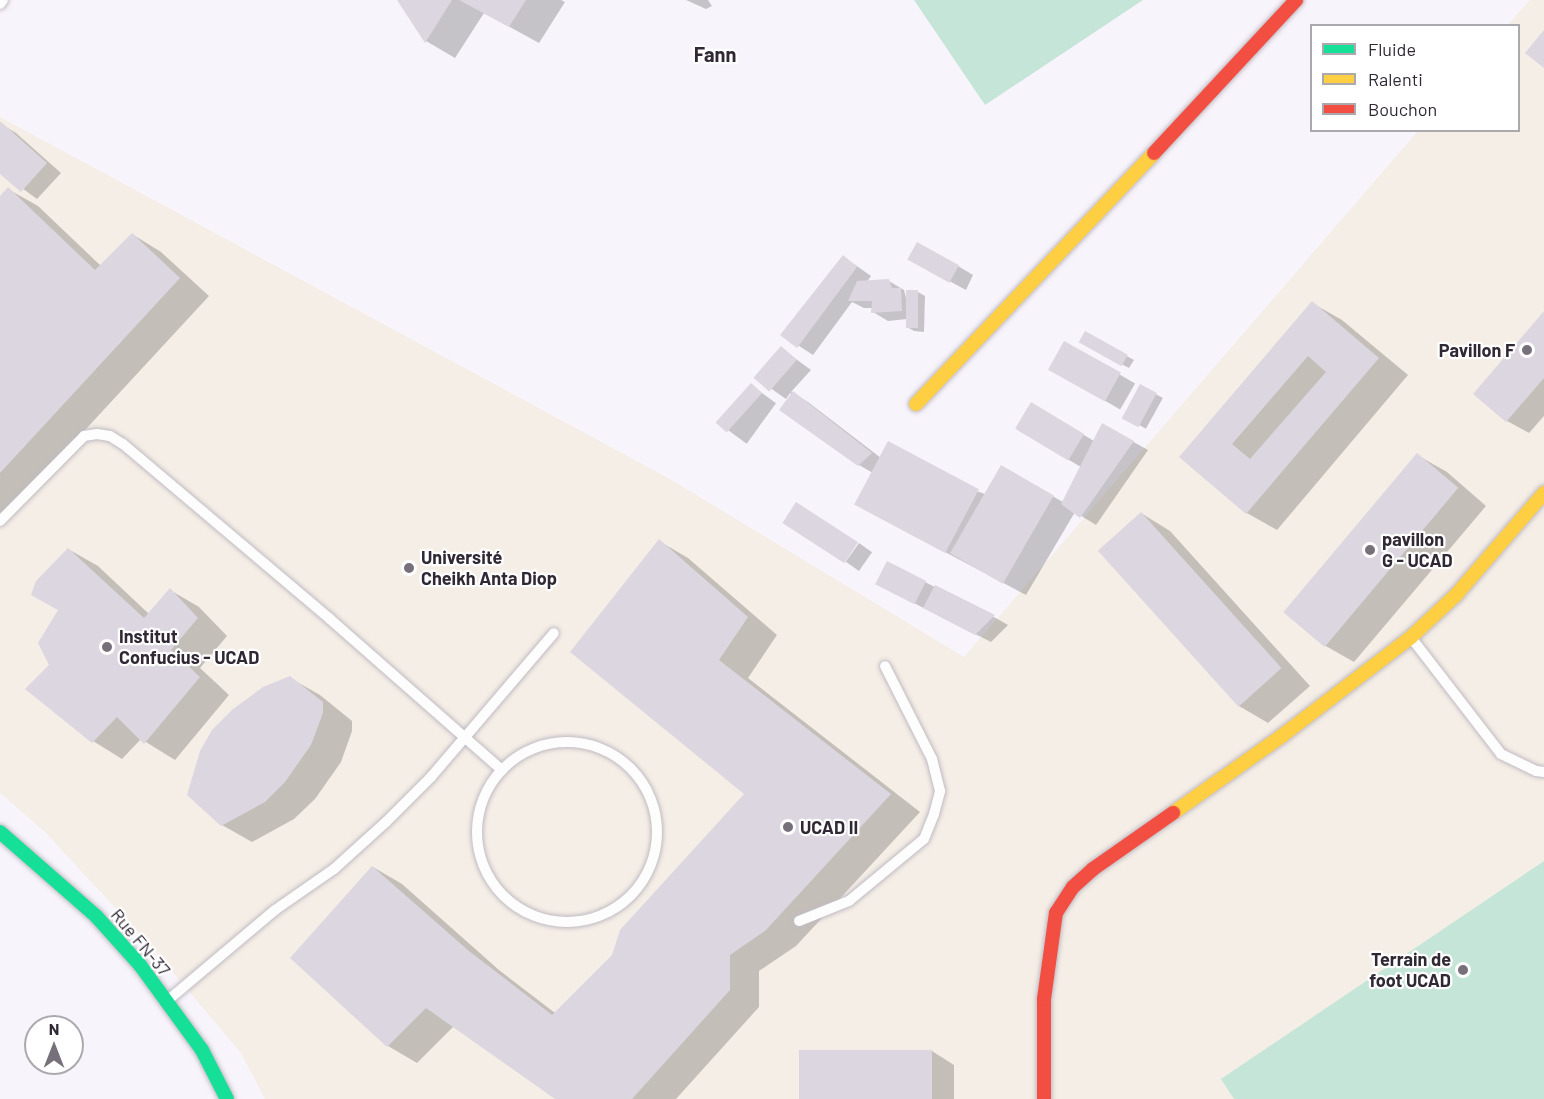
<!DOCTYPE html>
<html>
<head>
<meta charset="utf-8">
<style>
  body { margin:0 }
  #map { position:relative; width:1544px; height:1099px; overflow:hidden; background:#f8f4fb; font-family:Barlow,sans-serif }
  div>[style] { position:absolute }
  .education>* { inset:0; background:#f5eee6 }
  .green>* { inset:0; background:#c4e5d7 }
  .shadow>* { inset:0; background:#0003; transform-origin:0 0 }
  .building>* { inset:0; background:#dbd6df; transform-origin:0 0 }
  .roads { filter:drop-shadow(0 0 2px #c0bbc3) drop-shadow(0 0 2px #c0bbc3) }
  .lane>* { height:10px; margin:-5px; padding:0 5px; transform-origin:5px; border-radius:5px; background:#fefdfe }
  .lane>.ring { margin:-5px; padding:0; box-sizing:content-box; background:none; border:10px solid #fefdfe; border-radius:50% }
  .fast>* { height:14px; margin:-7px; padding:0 7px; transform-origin:7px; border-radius:7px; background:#16e098 }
  .slow>* { height:14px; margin:-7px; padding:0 7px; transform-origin:7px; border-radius:7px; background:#ffcf43 }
  .jam>* { height:14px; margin:-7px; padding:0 7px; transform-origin:7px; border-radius:7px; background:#f24e42 }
  .dots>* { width:16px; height:16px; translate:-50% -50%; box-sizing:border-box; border:3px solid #fff; border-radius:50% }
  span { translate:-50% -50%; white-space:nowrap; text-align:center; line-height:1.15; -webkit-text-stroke:4.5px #fff; paint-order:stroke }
  .poi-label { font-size:18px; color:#302935; font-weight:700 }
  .right { translate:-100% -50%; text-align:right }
  .left { translate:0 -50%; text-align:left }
  .street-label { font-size:18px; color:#302935 }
  .neighbourhood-label { font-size:20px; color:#302935; font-weight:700 }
  .legend { position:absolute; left:1310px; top:24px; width:210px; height:108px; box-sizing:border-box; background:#fff; border:2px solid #aca9ae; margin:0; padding:8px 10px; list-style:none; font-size:18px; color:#302935 }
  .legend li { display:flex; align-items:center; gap:12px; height:30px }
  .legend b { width:30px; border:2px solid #aca9ae }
  .north { position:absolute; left:24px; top:1015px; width:60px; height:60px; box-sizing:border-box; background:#fff; border:2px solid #aca9ae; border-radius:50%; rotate:0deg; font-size:16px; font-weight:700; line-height:24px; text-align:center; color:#302935 }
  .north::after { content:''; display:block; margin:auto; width:21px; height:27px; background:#76707a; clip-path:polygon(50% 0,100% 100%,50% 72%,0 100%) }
</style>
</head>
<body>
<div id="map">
  <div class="education">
    <div style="clip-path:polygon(1530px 0,1544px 0,1544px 1099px,265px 1099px,241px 1053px,155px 951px,46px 833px,0 793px,0 117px,670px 479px,964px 657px,1418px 131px,1518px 130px,1518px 26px,1508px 25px)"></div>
  </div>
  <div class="green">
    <div style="clip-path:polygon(914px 0,1143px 0,985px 105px)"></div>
    <div style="clip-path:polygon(1544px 861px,1544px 1099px,1234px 1099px,1221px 1079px)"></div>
  </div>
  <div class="shadow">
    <div style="clip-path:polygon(399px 0,561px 0,565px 2px,539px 43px,484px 13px,455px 58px,426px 41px)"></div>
    <div style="clip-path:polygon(686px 0,708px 0,712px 6px,706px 9px)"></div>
    <div style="clip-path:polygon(1px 124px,16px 133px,61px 173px,37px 199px,0 172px)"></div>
    <div style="clip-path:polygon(8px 189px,38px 206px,101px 266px,132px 234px,161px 252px,209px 296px,0 522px,0 198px)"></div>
    <div style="clip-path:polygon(844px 257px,871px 276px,867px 282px,889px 281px,904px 290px,906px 298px,918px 292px,925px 296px,924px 332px,914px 331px,907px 327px,907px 319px,888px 321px,873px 312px,873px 308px,864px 308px,852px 302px,813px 355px,782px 335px)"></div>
    <div style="clip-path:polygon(958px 266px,973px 275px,966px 290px,923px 267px)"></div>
    <div style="clip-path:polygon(1312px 303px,1342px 320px,1408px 375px,1277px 530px,1247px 513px,1181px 457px)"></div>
    <div style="clip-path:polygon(1544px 313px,1544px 416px,1529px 433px,1507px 421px)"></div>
    <div style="clip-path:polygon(1086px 334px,1134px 360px,1129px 368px,1088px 347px)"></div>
    <div style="left:1065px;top:343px;width:81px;height:30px;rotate:30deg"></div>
    <div style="clip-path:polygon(781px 348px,811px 370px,791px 392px,808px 402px,881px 458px,985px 494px,1001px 467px,1063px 502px,1081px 467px,1069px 460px,1031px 404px,1094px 441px,1103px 425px,1148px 450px,1096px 525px,1075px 512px,1026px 595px,879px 517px,873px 473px,859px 465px,792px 395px,790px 393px,786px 399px,756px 378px)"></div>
    <div style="left:751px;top:385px;width:31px;height:50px;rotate:36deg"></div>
    <div style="left:1141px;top:386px;width:25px;height:35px;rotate:29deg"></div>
    <div style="clip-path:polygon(1417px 455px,1447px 472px,1486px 506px,1354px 662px,1324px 645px)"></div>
    <div style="clip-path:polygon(1141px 513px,1170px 531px,1310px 686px,1268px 723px,1239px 706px)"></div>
    <div style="clip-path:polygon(659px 541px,688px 558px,777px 635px,748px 678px,920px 812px,796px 946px,759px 971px,759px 1007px,676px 1099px,558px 1099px,454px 1026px,417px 1063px,388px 1046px,373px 867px,402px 884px,499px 970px,555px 1013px,613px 955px,747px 794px)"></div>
    <div style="left:859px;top:543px;width:16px;height:23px;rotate:35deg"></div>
    <div style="clip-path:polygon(68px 549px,98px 566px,149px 614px,170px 590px,199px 607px,227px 636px,200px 668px,229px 695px,175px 760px,141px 739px,122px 759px,93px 741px,51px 666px)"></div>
    <div style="clip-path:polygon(925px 582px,994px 617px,1008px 625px,991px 642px,892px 592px)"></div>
    <div style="clip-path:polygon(290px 678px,320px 695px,352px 721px,352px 731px,341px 762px,315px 799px,294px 819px,252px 842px,222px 825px)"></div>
    <div style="clip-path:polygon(932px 1051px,954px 1065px,954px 1099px,800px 1099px)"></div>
  </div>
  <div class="building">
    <div style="clip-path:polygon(397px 0,452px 0,425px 43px)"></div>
    <div style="clip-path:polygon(459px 0,526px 0,509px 27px)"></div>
    <div style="clip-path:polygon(1544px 30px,1544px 68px,1525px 53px)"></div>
    <div style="clip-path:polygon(0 121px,47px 163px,21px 192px,0 174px)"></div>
    <div style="clip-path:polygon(8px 187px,95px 270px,132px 233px,180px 278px,0 473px,0 196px)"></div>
    <div style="left:917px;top:242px;width:48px;height:20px;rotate:29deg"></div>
    <div style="clip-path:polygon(843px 255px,857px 267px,797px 348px,780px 335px)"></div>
    <div style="clip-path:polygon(889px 279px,892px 288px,901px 288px,902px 311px,871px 313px,872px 301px,848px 301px,857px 281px)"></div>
    <div style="left:906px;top:290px;width:12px;height:38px"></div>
    <div style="clip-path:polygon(evenodd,1312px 301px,1379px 358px,1246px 514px,1179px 457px,1312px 301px,1308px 356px,1326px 372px,1250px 459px,1232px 444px,1308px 356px)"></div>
    <div style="clip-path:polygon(1544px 311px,1544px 378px,1506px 422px,1473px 394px)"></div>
    <div style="left:1085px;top:331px;width:49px;height:13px;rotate:29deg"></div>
    <div style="left:1064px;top:341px;width:65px;height:33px;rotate:29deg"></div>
    <div style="left:781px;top:346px;width:21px;height:42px;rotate:41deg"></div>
    <div style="left:751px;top:383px;width:15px;height:53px;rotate:42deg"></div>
    <div style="left:1140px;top:384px;width:19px;height:39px;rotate:28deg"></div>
    <div style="clip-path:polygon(793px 391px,872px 453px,858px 466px,779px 410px)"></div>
    <div style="left:1031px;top:402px;width:62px;height:31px;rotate:31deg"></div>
    <div style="clip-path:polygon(1102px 423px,1134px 441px,1080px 518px,1061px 504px)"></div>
    <div style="left:888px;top:441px;width:103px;height:72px;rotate:28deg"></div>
    <div style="left:1417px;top:453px;width:54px;height:208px;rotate:40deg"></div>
    <div style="left:1001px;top:465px;width:61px;height:102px;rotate:30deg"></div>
    <div style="left:796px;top:502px;width:74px;height:25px;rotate:33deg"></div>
    <div style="left:1141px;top:512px;width:210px;height:58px;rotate:48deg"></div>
    <div style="clip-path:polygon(659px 539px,748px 617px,719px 660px,891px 794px,766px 930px,730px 955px,730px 990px,632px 1099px,555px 1099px,426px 1008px,387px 1047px,290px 958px,372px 866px,469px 951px,552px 1015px,612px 955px,620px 930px,744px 794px,570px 652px)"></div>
    <div style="clip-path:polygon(68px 548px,144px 618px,170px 588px,198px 618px,171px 650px,200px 677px,144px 744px,117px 717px,92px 743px,25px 689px,49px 665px,38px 643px,58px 610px,31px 595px,36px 581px)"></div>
    <div style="left:887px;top:561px;width:44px;height:26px;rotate:27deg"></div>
    <div style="clip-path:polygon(935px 585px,995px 615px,975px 635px,923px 608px)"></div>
    <div style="clip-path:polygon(290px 676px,323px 702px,323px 713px,311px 745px,285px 782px,265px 802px,221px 826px,187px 795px,200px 751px,212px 730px,233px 709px,263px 687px)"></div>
    <div style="left:799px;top:1050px;width:133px;height:49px"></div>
  </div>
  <div class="roads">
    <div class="lane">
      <div style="left:0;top:4px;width:5px;rotate:-53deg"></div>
      <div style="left:0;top:521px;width:120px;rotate:-45.3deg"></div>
      <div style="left:84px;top:436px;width:13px;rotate:-9deg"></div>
      <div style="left:97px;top:434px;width:13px;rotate:9deg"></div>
      <div style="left:110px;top:436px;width:15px;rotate:32deg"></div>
      <div style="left:123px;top:444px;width:271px;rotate:40.2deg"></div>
      <div style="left:330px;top:619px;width:229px;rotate:41.3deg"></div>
      <div style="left:1413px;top:640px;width:144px;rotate:52.3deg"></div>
      <div style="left:1501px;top:754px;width:39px;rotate:26deg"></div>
      <div style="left:1536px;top:771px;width:8px;rotate:7deg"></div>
      <div class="ring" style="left:477px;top:742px;width:170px;height:170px"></div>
      <div style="left:799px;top:921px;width:54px;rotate:-21.8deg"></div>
      <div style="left:849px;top:901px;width:97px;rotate:-39.6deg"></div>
      <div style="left:924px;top:839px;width:27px;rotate:-68deg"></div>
      <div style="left:934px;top:814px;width:24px;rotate:-75deg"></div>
      <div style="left:940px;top:791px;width:33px;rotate:-104deg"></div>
      <div style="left:932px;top:759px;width:104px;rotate:-116.8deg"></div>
      <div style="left:167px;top:1001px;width:141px;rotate:-40.1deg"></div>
      <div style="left:275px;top:910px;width:72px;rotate:-34.8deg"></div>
      <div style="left:334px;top:869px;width:70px;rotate:-42.1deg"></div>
      <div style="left:386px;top:822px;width:64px;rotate:-45deg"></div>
      <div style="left:431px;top:777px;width:189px;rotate:-49.5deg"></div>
    </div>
    <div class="fast">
      <div style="left:0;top:832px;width:128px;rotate:41.2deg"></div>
      <div style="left:96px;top:916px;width:66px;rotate:48.1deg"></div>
      <div style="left:140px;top:965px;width:105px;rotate:53.9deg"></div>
      <div style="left:202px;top:1050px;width:55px;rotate:63deg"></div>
    </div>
    <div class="slow">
      <div style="left:916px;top:404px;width:346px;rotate:-46.5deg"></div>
      <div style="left:1173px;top:813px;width:135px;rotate:-35.3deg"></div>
      <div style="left:1283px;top:735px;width:161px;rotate:-37.4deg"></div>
      <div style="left:1411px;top:637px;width:62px;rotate:-43deg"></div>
      <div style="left:1456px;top:595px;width:135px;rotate:-49.2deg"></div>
    </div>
    <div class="jam">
      <div style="left:1154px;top:153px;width:209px;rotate:-47.1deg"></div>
      <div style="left:1044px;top:1099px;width:100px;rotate:-90deg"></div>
      <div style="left:1044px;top:999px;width:87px;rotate:-82.1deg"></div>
      <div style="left:1056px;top:913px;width:31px;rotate:-57deg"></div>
      <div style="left:1073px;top:887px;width:27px;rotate:-42deg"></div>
      <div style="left:1093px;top:869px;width:98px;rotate:-35deg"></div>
    </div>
  </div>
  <div class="dots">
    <div style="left:1527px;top:350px;background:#76707a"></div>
    <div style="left:1370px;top:550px;background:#76707a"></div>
    <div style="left:409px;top:568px;background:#76707a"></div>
    <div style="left:107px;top:647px;background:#76707a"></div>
    <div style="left:788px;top:827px;background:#76707a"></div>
    <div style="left:1463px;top:970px;background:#76707a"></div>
  </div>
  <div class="poi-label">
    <span class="right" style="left:1515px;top:350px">Pavillon F</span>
    <span class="left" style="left:1382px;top:550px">pavillon<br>G - UCAD</span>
    <span class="left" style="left:421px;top:568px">Université<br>Cheikh Anta Diop</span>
    <span class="left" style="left:119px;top:647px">Institut<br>Confucius - UCAD</span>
    <span class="left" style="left:800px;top:827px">UCAD II</span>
    <span class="right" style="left:1451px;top:970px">Terrain de<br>foot UCAD</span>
  </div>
  <div class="street-label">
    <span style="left:141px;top:942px;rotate:50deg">Rue FN-37</span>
  </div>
  <div class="neighbourhood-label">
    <span style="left:715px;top:54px">Fann</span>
  </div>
  <ul class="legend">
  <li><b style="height:8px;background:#16e098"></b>Fluide</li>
  <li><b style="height:8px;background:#ffcf43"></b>Ralenti</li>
  <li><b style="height:8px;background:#f24e42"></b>Bouchon</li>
  </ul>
  <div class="north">N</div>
</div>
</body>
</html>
